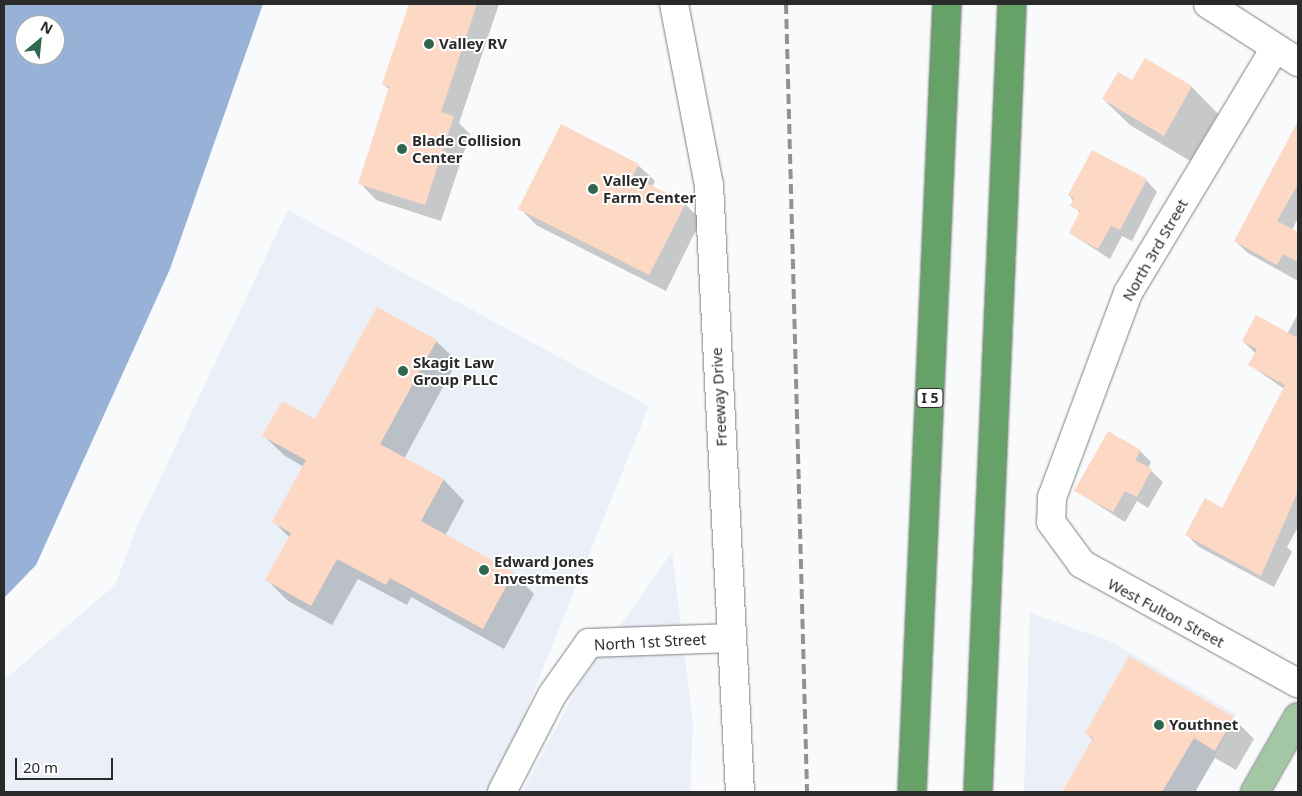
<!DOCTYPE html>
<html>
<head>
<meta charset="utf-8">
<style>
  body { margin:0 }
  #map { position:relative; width:1302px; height:796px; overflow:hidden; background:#f9fafc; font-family:"Noto Sans",sans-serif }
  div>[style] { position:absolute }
  .built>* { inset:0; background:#eaeff8 }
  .water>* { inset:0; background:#98b1d6 }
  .shadow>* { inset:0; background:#0003 }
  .building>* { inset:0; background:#fdd9c5 }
  .roads { filter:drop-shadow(0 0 1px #7d7e80) drop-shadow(0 0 1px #7d7e80) }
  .minor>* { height:28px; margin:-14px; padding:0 14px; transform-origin:14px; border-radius:14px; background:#fff }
  .major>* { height:28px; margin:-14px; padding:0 14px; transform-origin:14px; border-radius:14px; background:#a3c7a4 }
  .highway>* { height:28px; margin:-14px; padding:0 14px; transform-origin:14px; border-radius:14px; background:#66a167 }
  .rail>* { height:4px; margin-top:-2px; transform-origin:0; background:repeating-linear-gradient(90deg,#919293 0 10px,transparent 0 15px) }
  .dots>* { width:14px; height:14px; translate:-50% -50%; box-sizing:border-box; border:2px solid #fff; border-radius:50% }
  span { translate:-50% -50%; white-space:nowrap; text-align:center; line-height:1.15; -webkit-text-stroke:4px #fff; paint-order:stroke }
  .shield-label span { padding:1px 4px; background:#fff; border:1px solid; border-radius:4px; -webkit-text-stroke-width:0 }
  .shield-label { font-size:14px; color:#2a2a2b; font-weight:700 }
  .poi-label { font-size:15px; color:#2a2a2b; font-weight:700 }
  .left { translate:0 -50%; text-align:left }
  .street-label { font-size:15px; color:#2a2a2b }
  .frame { position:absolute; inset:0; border:5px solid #2a2a2b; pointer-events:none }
  .north { position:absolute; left:15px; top:15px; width:50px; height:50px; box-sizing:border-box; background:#fff; border:1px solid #aaa; border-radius:50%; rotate:28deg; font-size:14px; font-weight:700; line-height:20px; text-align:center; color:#2a2a2b }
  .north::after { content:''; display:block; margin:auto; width:18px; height:22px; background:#2f674f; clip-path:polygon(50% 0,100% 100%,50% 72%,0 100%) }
  .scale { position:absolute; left:15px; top:758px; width:98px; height:22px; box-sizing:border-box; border:2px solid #2a2a2b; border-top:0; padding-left:6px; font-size:15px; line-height:18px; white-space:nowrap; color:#2a2a2b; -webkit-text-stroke:4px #fff; paint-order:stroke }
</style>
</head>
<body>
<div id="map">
  <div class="built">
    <div style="clip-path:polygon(288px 210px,649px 406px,509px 753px,488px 792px,4px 792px,4px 680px,115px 585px,138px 525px)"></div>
    <div style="clip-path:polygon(672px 552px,693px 722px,690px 792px,522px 792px,581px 681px)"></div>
    <div style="clip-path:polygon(1030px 613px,1110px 641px,1236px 714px,1196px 792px,1024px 792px)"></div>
  </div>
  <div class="water">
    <div style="clip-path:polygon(evenodd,4px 4px,263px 4px,170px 269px,36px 565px,4px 598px,4px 4px,25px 25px,55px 25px,55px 55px,25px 55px,25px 25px)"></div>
  </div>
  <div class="shadow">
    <div style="clip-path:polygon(410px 4px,499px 4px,459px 123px,470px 134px,441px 221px,376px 200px,360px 183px,390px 90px,383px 84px)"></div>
    <div style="clip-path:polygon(1145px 60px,1192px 87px,1218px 114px,1190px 161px,1130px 125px,1103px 99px,1132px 82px)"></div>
    <div style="clip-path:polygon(1292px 134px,1298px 138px,1298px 218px,1292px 230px,1298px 233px,1298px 281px,1248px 253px,1235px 241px)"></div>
    <div style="clip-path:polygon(638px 165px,655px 181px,652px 187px,685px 204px,701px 220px,666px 291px,536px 225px,520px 208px)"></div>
    <div style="clip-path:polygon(1146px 180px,1157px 192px,1132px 241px,1122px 236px,1110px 259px,1070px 233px,1080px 214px,1069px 194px)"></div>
    <div style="clip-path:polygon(1298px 314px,1298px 527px,1287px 547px,1292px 552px,1274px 587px,1199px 547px,1187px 535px,1223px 509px,1284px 389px,1250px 365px,1256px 354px,1243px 341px,1287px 334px)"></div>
    <div style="clip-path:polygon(436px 341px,457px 361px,404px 459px,444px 480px,464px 501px,445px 536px,513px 573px,534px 594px,504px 649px,411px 597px,407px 605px,358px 579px,332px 625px,288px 601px,267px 580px,290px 538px,274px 522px,304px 467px,285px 456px,264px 436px,316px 421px)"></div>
    <div style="clip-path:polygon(1140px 451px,1151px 462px,1148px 468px,1163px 482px,1148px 508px,1137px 501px,1125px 522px,1076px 491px)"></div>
    <div style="clip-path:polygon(1130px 658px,1233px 718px,1254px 739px,1236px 770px,1215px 758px,1195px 792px,1063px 792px,1093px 740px,1086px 733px)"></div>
  </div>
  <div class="building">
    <div style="clip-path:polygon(409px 4px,477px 4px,441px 112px,454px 116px,425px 205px,358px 184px,389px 87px,382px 84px)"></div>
    <div style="clip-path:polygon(1145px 58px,1192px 86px,1164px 136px,1102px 99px,1118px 72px,1132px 80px)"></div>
    <div style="clip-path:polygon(1298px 121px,1298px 184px,1277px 221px,1298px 232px,1298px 262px,1283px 254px,1277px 265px,1234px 241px)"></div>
    <div style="clip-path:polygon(561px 124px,639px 164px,633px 176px,686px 203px,649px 275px,518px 209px)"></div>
    <div style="clip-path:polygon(1092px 150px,1147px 179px,1120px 230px,1111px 226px,1098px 249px,1069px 233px,1080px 211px,1070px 206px,1074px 198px,1068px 195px)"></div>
    <div style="clip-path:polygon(377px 307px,437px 340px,380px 444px,444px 479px,421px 521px,514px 572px,483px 629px,390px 578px,386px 585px,337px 559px,311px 606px,265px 580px,291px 533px,272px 522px,306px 460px,262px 436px,282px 401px,315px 419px)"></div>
    <div style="clip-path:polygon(1256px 315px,1298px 338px,1298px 491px,1261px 576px,1185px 535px,1205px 498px,1222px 508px,1285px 385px,1248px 365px,1257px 349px,1242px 341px)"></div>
    <div style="clip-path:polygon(1108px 431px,1141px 450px,1135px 460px,1152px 469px,1137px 497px,1125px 491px,1113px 512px,1074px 491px)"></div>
    <div style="clip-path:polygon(1129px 656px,1234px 717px,1215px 751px,1194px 738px,1162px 792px,1062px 792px,1093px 738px,1085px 733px)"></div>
  </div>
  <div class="roads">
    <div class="minor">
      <div style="left:674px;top:4px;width:184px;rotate:79.1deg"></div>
      <div style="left:709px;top:185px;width:608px;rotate:87.08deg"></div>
      <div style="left:1208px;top:4px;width:107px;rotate:32.8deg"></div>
      <div style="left:1274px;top:50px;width:283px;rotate:121deg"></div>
      <div style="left:1128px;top:293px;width:218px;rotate:110.4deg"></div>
      <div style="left:1052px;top:497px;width:25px;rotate:92deg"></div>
      <div style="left:1051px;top:522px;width:52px;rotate:53.6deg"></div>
      <div style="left:1082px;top:564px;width:247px;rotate:28.9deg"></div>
      <div style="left:502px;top:792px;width:109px;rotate:-62.7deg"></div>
      <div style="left:552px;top:695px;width:64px;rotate:-54.6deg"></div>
      <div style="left:589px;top:643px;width:143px;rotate:-2deg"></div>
    </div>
    <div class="major">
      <div style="left:1255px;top:792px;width:86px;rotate:-60.2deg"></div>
    </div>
    <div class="highway">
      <div style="left:912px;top:792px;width:789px;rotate:-87.46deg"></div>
      <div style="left:978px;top:792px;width:789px;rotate:-87.53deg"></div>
    </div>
  </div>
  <div class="rail">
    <div style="left:786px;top:4px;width:788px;rotate:88.47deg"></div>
  </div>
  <div class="dots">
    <div style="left:429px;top:44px;background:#2f674f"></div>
    <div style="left:402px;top:149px;background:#2f674f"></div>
    <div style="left:593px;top:189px;background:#2f674f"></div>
    <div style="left:403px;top:371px;background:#2f674f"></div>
    <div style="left:484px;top:570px;background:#2f674f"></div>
    <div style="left:1159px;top:725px;background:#2f674f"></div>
  </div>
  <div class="shield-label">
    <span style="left:930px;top:398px">I 5</span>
  </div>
  <div class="poi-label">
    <span class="left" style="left:439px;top:44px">Valley RV</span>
    <span class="left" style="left:412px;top:149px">Blade Collision<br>Center</span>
    <span class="left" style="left:603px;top:189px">Valley<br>Farm Center</span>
    <span class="left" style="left:413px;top:371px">Skagit Law<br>Group PLLC</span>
    <span class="left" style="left:494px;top:570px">Edward Jones<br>Investments</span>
    <span class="left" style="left:1169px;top:725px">Youthnet</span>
  </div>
  <div class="street-label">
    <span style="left:1155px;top:250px;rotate:-60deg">North 3rd Street</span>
    <span style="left:719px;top:397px;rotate:-93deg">Freeway Drive</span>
    <span style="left:1166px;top:613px;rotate:28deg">West Fulton Street</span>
    <span style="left:650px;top:642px;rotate:-3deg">North 1st Street</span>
  </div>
  <div class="frame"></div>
  <div class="north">N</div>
  <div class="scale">20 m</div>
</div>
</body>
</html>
